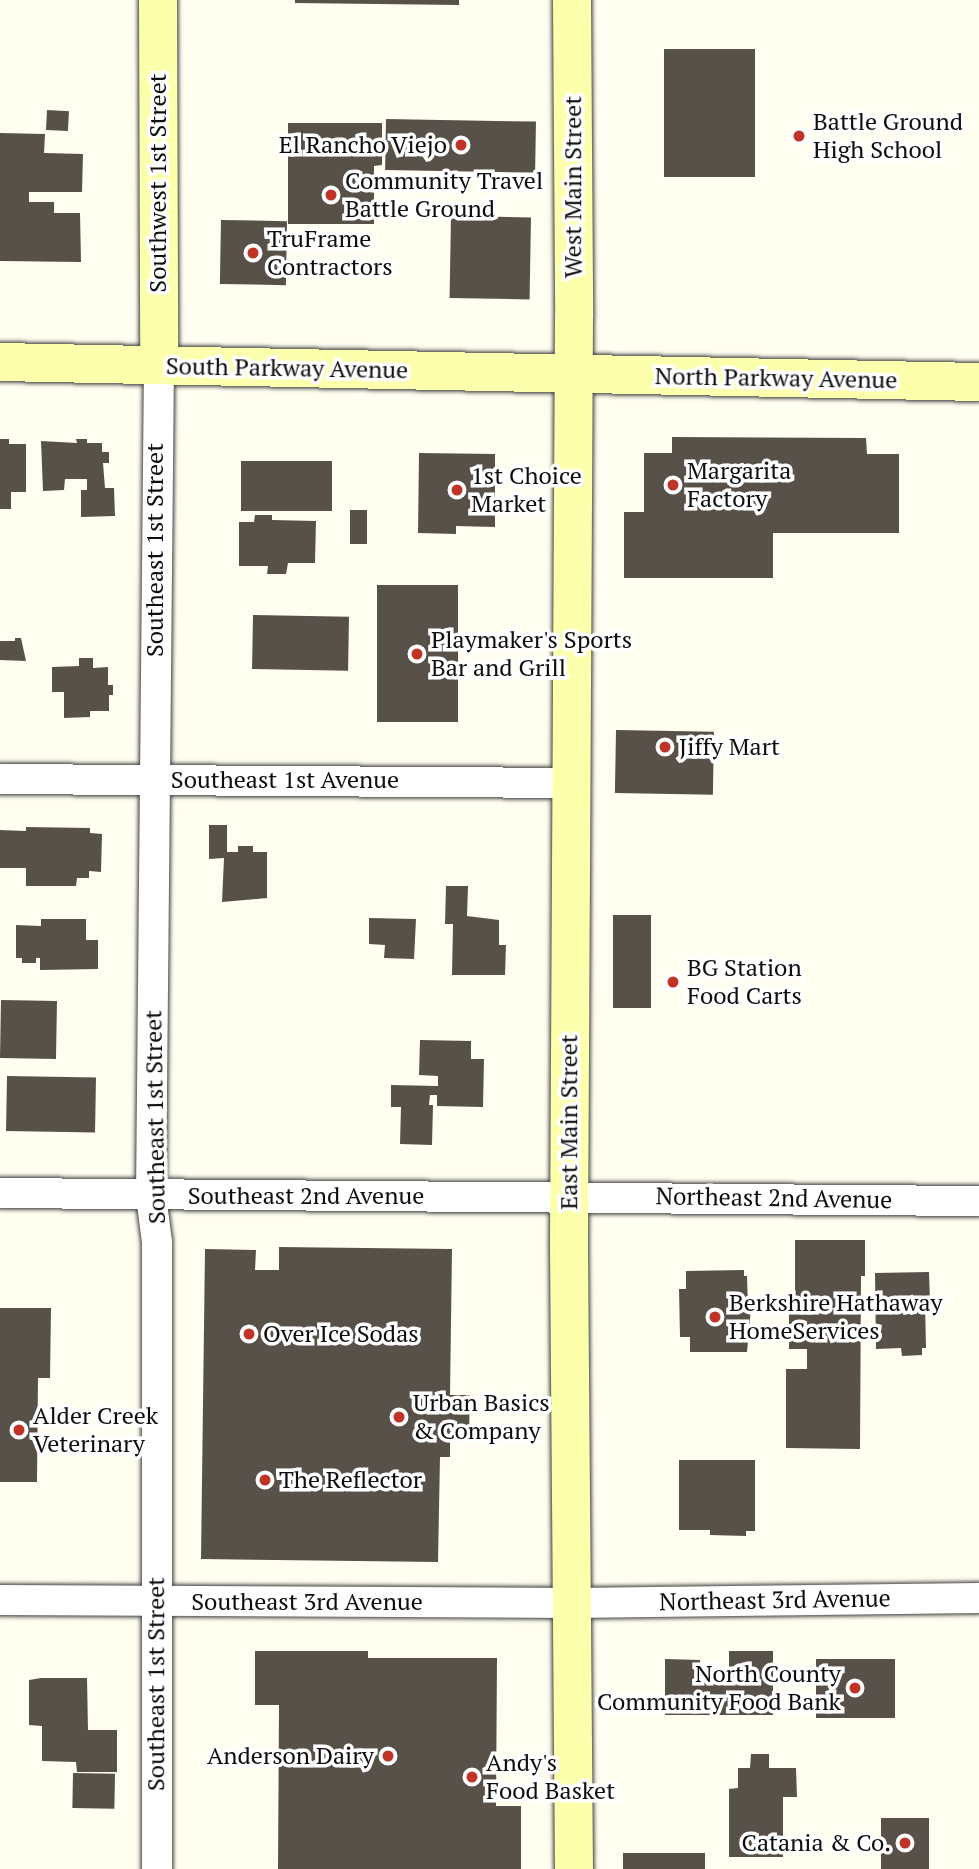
<!DOCTYPE html>
<html>
<head>
<meta charset="utf-8">
<style>
  body { margin:0 }
  #map { position:relative; width:979px; height:1869px; overflow:hidden; background:#fffef0; font-family:"PT Serif",serif }
  div>[style] { position:absolute }
  .building>* { inset:0; background:#57514a; transform-origin:0 0 }
  .roads { filter:drop-shadow(0 0 2px #414141) drop-shadow(0 0 2px #414141) }
  .street>* { height:30px; margin:-15px; padding:0 15px; transform-origin:15px; border-radius:15px; background:#fff }
  .secondary>* { height:38px; margin:-19px; padding:0 19px; transform-origin:19px; border-radius:19px; background:#fcffab }
  .dots>* { width:19px; height:19px; translate:-50% -50%; box-sizing:border-box; border:4px solid #fff; border-radius:50% }
  span { translate:-50% -50%; white-space:nowrap; text-align:center; line-height:1.15; -webkit-text-stroke:7px #fff; paint-order:stroke }
  .poi-label { font-size:24px; color:#0e0e0e }
  .left { translate:0 -50%; text-align:left }
  .right { translate:-100% -50%; text-align:right }
  .street-label { font-size:24px; color:#0e0e0e }
</style>
</head>
<body>
<div id="map">
  <div class="building">
    <div style="clip-path:polygon(295px 0,459px 0,459px 5px,295px 3px)"></div>
    <div style="left:664px;top:49px;width:91px;height:128px"></div>
    <div style="left:47px;top:110px;width:22px;height:20px;rotate:3deg"></div>
    <div style="left:386px;top:119px;width:150px;height:51px;rotate:1deg"></div>
    <div style="clip-path:polygon(288px 123px,382px 123px,382px 165px,374px 166px,374px 224px,288px 224px)"></div>
    <div style="clip-path:polygon(0 133px,45px 134px,44px 153px,83px 154px,82px 192px,29px 192px,29px 202px,54px 202px,54px 213px,80px 213px,81px 262px,0 261px)"></div>
    <div style="left:451px;top:216px;width:80px;height:82px;rotate:1deg"></div>
    <div style="left:221px;top:220px;width:66px;height:64px;rotate:1deg"></div>
    <div style="clip-path:polygon(672px 437px,866px 438px,867px 454px,899px 454px,899px 533px,773px 533px,773px 578px,624px 578px,624px 512px,644px 512px,644px 453px,672px 453px)"></div>
    <div style="clip-path:polygon(0 439px,9px 439px,9px 444px,26px 444px,26px 492px,11px 492px,11px 509px,0 509px)"></div>
    <div style="clip-path:polygon(76px 439px,87px 439px,87px 443px,102px 443px,102px 452px,109px 452px,109px 463px,103px 463px,105px 488px,114px 488px,115px 516px,81px 517px,81px 490px,87px 490px,87px 479px,65px 479px,64px 490px,43px 491px,41px 441px,77px 443px)"></div>
    <div style="clip-path:polygon(419px 453px,495px 454px,495px 527px,456px 526px,456px 534px,418px 533px)"></div>
    <div style="left:241px;top:461px;width:91px;height:50px"></div>
    <div style="left:350px;top:510px;width:17px;height:34px"></div>
    <div style="clip-path:polygon(255px 515px,272px 515px,272px 520px,316px 521px,315px 563px,288px 563px,286px 574px,267px 574px,268px 566px,239px 566px,239px 522px,254px 522px)"></div>
    <div style="left:377px;top:585px;width:81px;height:137px"></div>
    <div style="left:253px;top:615px;width:96px;height:54px;rotate:1deg"></div>
    <div style="clip-path:polygon(15px 638px,21px 638px,26px 661px,0 660px,0 641px,15px 641px)"></div>
    <div style="clip-path:polygon(79px 658px,93px 658px,93px 668px,108px 667px,108px 685px,113px 685px,113px 695px,109px 695px,109px 711px,90px 711px,90px 717px,64px 718px,64px 692px,52px 692px,52px 667px,79px 666px)"></div>
    <div style="left:616px;top:730px;width:98px;height:63px;rotate:1deg"></div>
    <div style="clip-path:polygon(209px 825px,227px 825px,227px 852px,238px 852px,238px 846px,253px 846px,253px 852px,267px 852px,267px 898px,222px 902px,224px 858px,209px 859px)"></div>
    <div style="clip-path:polygon(26px 827px,90px 828px,90px 833px,102px 834px,101px 872px,89px 871px,89px 878px,77px 878px,76px 886px,26px 886px,26px 868px,0 868px,0 830px,26px 831px)"></div>
    <div style="clip-path:polygon(446px 886px,468px 886px,467px 916px,499px 920px,499px 945px,506px 945px,505px 975px,452px 975px,453px 924px,445px 924px)"></div>
    <div style="left:613px;top:915px;width:38px;height:93px"></div>
    <div style="clip-path:polygon(369px 918px,416px 919px,414px 959px,384px 958px,385px 945px,369px 944px)"></div>
    <div style="clip-path:polygon(41px 919px,86px 919px,86px 940px,98px 940px,98px 969px,40px 970px,40px 958px,36px 958px,36px 963px,22px 963px,22px 958px,16px 958px,16px 925px,41px 926px)"></div>
    <div style="left:1px;top:1000px;width:56px;height:58px;rotate:1deg"></div>
    <div style="clip-path:polygon(420px 1040px,471px 1041px,471px 1059px,484px 1059px,483px 1107px,437px 1106px,437px 1095px,430px 1095px,429px 1105px,433px 1105px,432px 1145px,400px 1144px,401px 1107px,391px 1107px,391px 1085px,438px 1086px,438px 1076px,419px 1075px)"></div>
    <div style="left:7px;top:1076px;width:89px;height:55px;rotate:1deg"></div>
    <div style="clip-path:polygon(795px 1240px,865px 1240px,865px 1276px,861px 1276px,860px 1449px,786px 1448px,786px 1369px,807px 1369px,807px 1349px,789px 1349px,789px 1299px,795px 1299px)"></div>
    <div style="clip-path:polygon(279px 1247px,452px 1249px,450px 1395px,470px 1395px,469px 1434px,450px 1434px,450px 1457px,440px 1457px,438px 1562px,201px 1559px,205px 1249px,256px 1250px,255px 1270px,279px 1270px)"></div>
    <div style="clip-path:polygon(744px 1270px,744px 1276px,747px 1276px,748px 1308px,751px 1308px,747px 1352px,690px 1352px,690px 1337px,680px 1337px,679px 1289px,686px 1289px,686px 1271px)"></div>
    <div style="clip-path:polygon(929px 1272px,930px 1302px,925px 1302px,926px 1348px,922px 1348px,922px 1355px,902px 1356px,901px 1348px,876px 1349px,875px 1273px)"></div>
    <div style="clip-path:polygon(0 1308px,51px 1308px,50px 1378px,38px 1378px,37px 1482px,0 1482px)"></div>
    <div style="clip-path:polygon(679px 1460px,755px 1460px,755px 1531px,746px 1531px,746px 1536px,710px 1535px,710px 1530px,679px 1530px)"></div>
    <div style="clip-path:polygon(255px 1651px,368px 1651px,368px 1658px,497px 1658px,496px 1806px,521px 1806px,521px 1869px,278px 1869px,279px 1705px,255px 1705px)"></div>
    <div style="clip-path:polygon(729px 1651px,773px 1651px,773px 1715px,665px 1715px,665px 1659px,700px 1660px,700px 1670px,729px 1669px)"></div>
    <div style="left:816px;top:1659px;width:79px;height:59px"></div>
    <div style="clip-path:polygon(41px 1678px,87px 1678px,88px 1730px,117px 1730px,117px 1772px,77px 1772px,76px 1762px,42px 1761px,42px 1726px,29px 1725px,29px 1680px)"></div>
    <div style="clip-path:polygon(751px 1754px,769px 1754px,769px 1768px,796px 1768px,797px 1797px,783px 1797px,783px 1857px,729px 1857px,729px 1789px,738px 1788px,738px 1768px,750px 1768px)"></div>
    <div style="left:73px;top:1773px;width:42px;height:35px;rotate:1deg"></div>
    <div style="left:881px;top:1818px;width:48px;height:51px"></div>
    <div style="left:623px;top:1853px;width:82px;height:16px"></div>
  </div>
  <div class="roads">
    <div class="street">
      <div style="left:0;top:779px;width:570px;rotate:0.4deg"></div>
      <div style="left:0;top:1193px;width:979px;rotate:0.47deg"></div>
      <div style="left:0;top:1600px;width:571px;rotate:0.3deg"></div>
      <div style="left:571px;top:1603px;width:408px;rotate:-0.7deg"></div>
      <div style="left:157px;top:1869px;width:627px;rotate:-90deg"></div>
      <div style="left:157px;top:1242px;width:46px;rotate:-97.4deg"></div>
      <div style="left:151px;top:1196px;width:831px;rotate:-89.45deg"></div>
    </div>
    <div class="secondary">
      <div style="left:158px;top:0;width:365px;rotate:89.8deg"></div>
      <div style="left:572px;top:0;width:317px;rotate:89.6deg"></div>
      <div style="left:574px;top:317px;width:931px;rotate:90.31deg"></div>
      <div style="left:569px;top:1248px;width:621px;rotate:89.54deg"></div>
      <div style="left:0;top:362px;width:979px;rotate:1.17deg"></div>
    </div>
  </div>
  <div class="dots">
    <div style="left:799px;top:136px;background:#bf3426"></div>
    <div style="left:461px;top:145px;background:#bf3426"></div>
    <div style="left:331px;top:195px;background:#bf3426"></div>
    <div style="left:253px;top:253px;background:#bf3426"></div>
    <div style="left:673px;top:485px;background:#bf3426"></div>
    <div style="left:457px;top:490px;background:#bf3426"></div>
    <div style="left:417px;top:654px;background:#bf3426"></div>
    <div style="left:665px;top:747px;background:#bf3426"></div>
    <div style="left:673px;top:982px;background:#bf3426"></div>
    <div style="left:715px;top:1317px;background:#bf3426"></div>
    <div style="left:249px;top:1334px;background:#bf3426"></div>
    <div style="left:399px;top:1417px;background:#bf3426"></div>
    <div style="left:19px;top:1430px;background:#bf3426"></div>
    <div style="left:265px;top:1480px;background:#bf3426"></div>
    <div style="left:855px;top:1688px;background:#bf3426"></div>
    <div style="left:388px;top:1756px;background:#bf3426"></div>
    <div style="left:472px;top:1777px;background:#bf3426"></div>
    <div style="left:905px;top:1843px;background:#bf3426"></div>
  </div>
  <div class="poi-label">
    <span class="left" style="left:813px;top:136px">Battle Ground<br>High School</span>
    <span class="right" style="left:447px;top:145px">El Rancho Viejo</span>
    <span class="left" style="left:345px;top:195px">Community Travel<br>Battle Ground</span>
    <span class="left" style="left:267px;top:253px">TruFrame<br>Contractors</span>
    <span class="left" style="left:687px;top:485px">Margarita<br>Factory</span>
    <span class="left" style="left:471px;top:490px">1st Choice<br>Market</span>
    <span class="left" style="left:431px;top:654px">Playmaker's Sports<br>Bar and Grill</span>
    <span class="left" style="left:679px;top:747px">Jiffy Mart</span>
    <span class="left" style="left:687px;top:982px">BG Station<br>Food Carts</span>
    <span class="left" style="left:729px;top:1317px">Berkshire Hathaway<br>HomeServices</span>
    <span class="left" style="left:263px;top:1334px">Over Ice Sodas</span>
    <span class="left" style="left:413px;top:1417px">Urban Basics<br>&amp; Company</span>
    <span class="left" style="left:33px;top:1430px">Alder Creek<br>Veterinary</span>
    <span class="left" style="left:279px;top:1480px">The Reflector</span>
    <span class="right" style="left:841px;top:1688px">North County<br>Community Food Bank</span>
    <span class="right" style="left:374px;top:1756px">Anderson Dairy</span>
    <span class="left" style="left:486px;top:1777px">Andy's<br>Food Basket</span>
    <span class="right" style="left:891px;top:1843px">Catania &amp; Co.</span>
  </div>
  <div class="street-label">
    <span style="left:158px;top:183px;rotate:-90deg">Southwest 1st Street</span>
    <span style="left:573px;top:187px;rotate:-90deg">West Main Street</span>
    <span style="left:287px;top:368px;rotate:1deg">South Parkway Avenue</span>
    <span style="left:776px;top:378px;rotate:1deg">North Parkway Avenue</span>
    <span style="left:155px;top:550px;rotate:-90deg">Southeast 1st Street</span>
    <span style="left:285px;top:780px">Southeast 1st Avenue</span>
    <span style="left:155px;top:1117px;rotate:-91deg">Southeast 1st Street</span>
    <span style="left:569px;top:1122px;rotate:-90deg">East Main Street</span>
    <span style="left:306px;top:1196px">Southeast 2nd Avenue</span>
    <span style="left:774px;top:1198px;rotate:1deg">Northeast 2nd Avenue</span>
    <span style="left:775px;top:1600px;rotate:-1deg">Northeast 3rd Avenue</span>
    <span style="left:307px;top:1602px">Southeast 3rd Avenue</span>
    <span style="left:156px;top:1684px;rotate:-90deg">Southeast 1st Street</span>
  </div>
</div>
</body>
</html>
